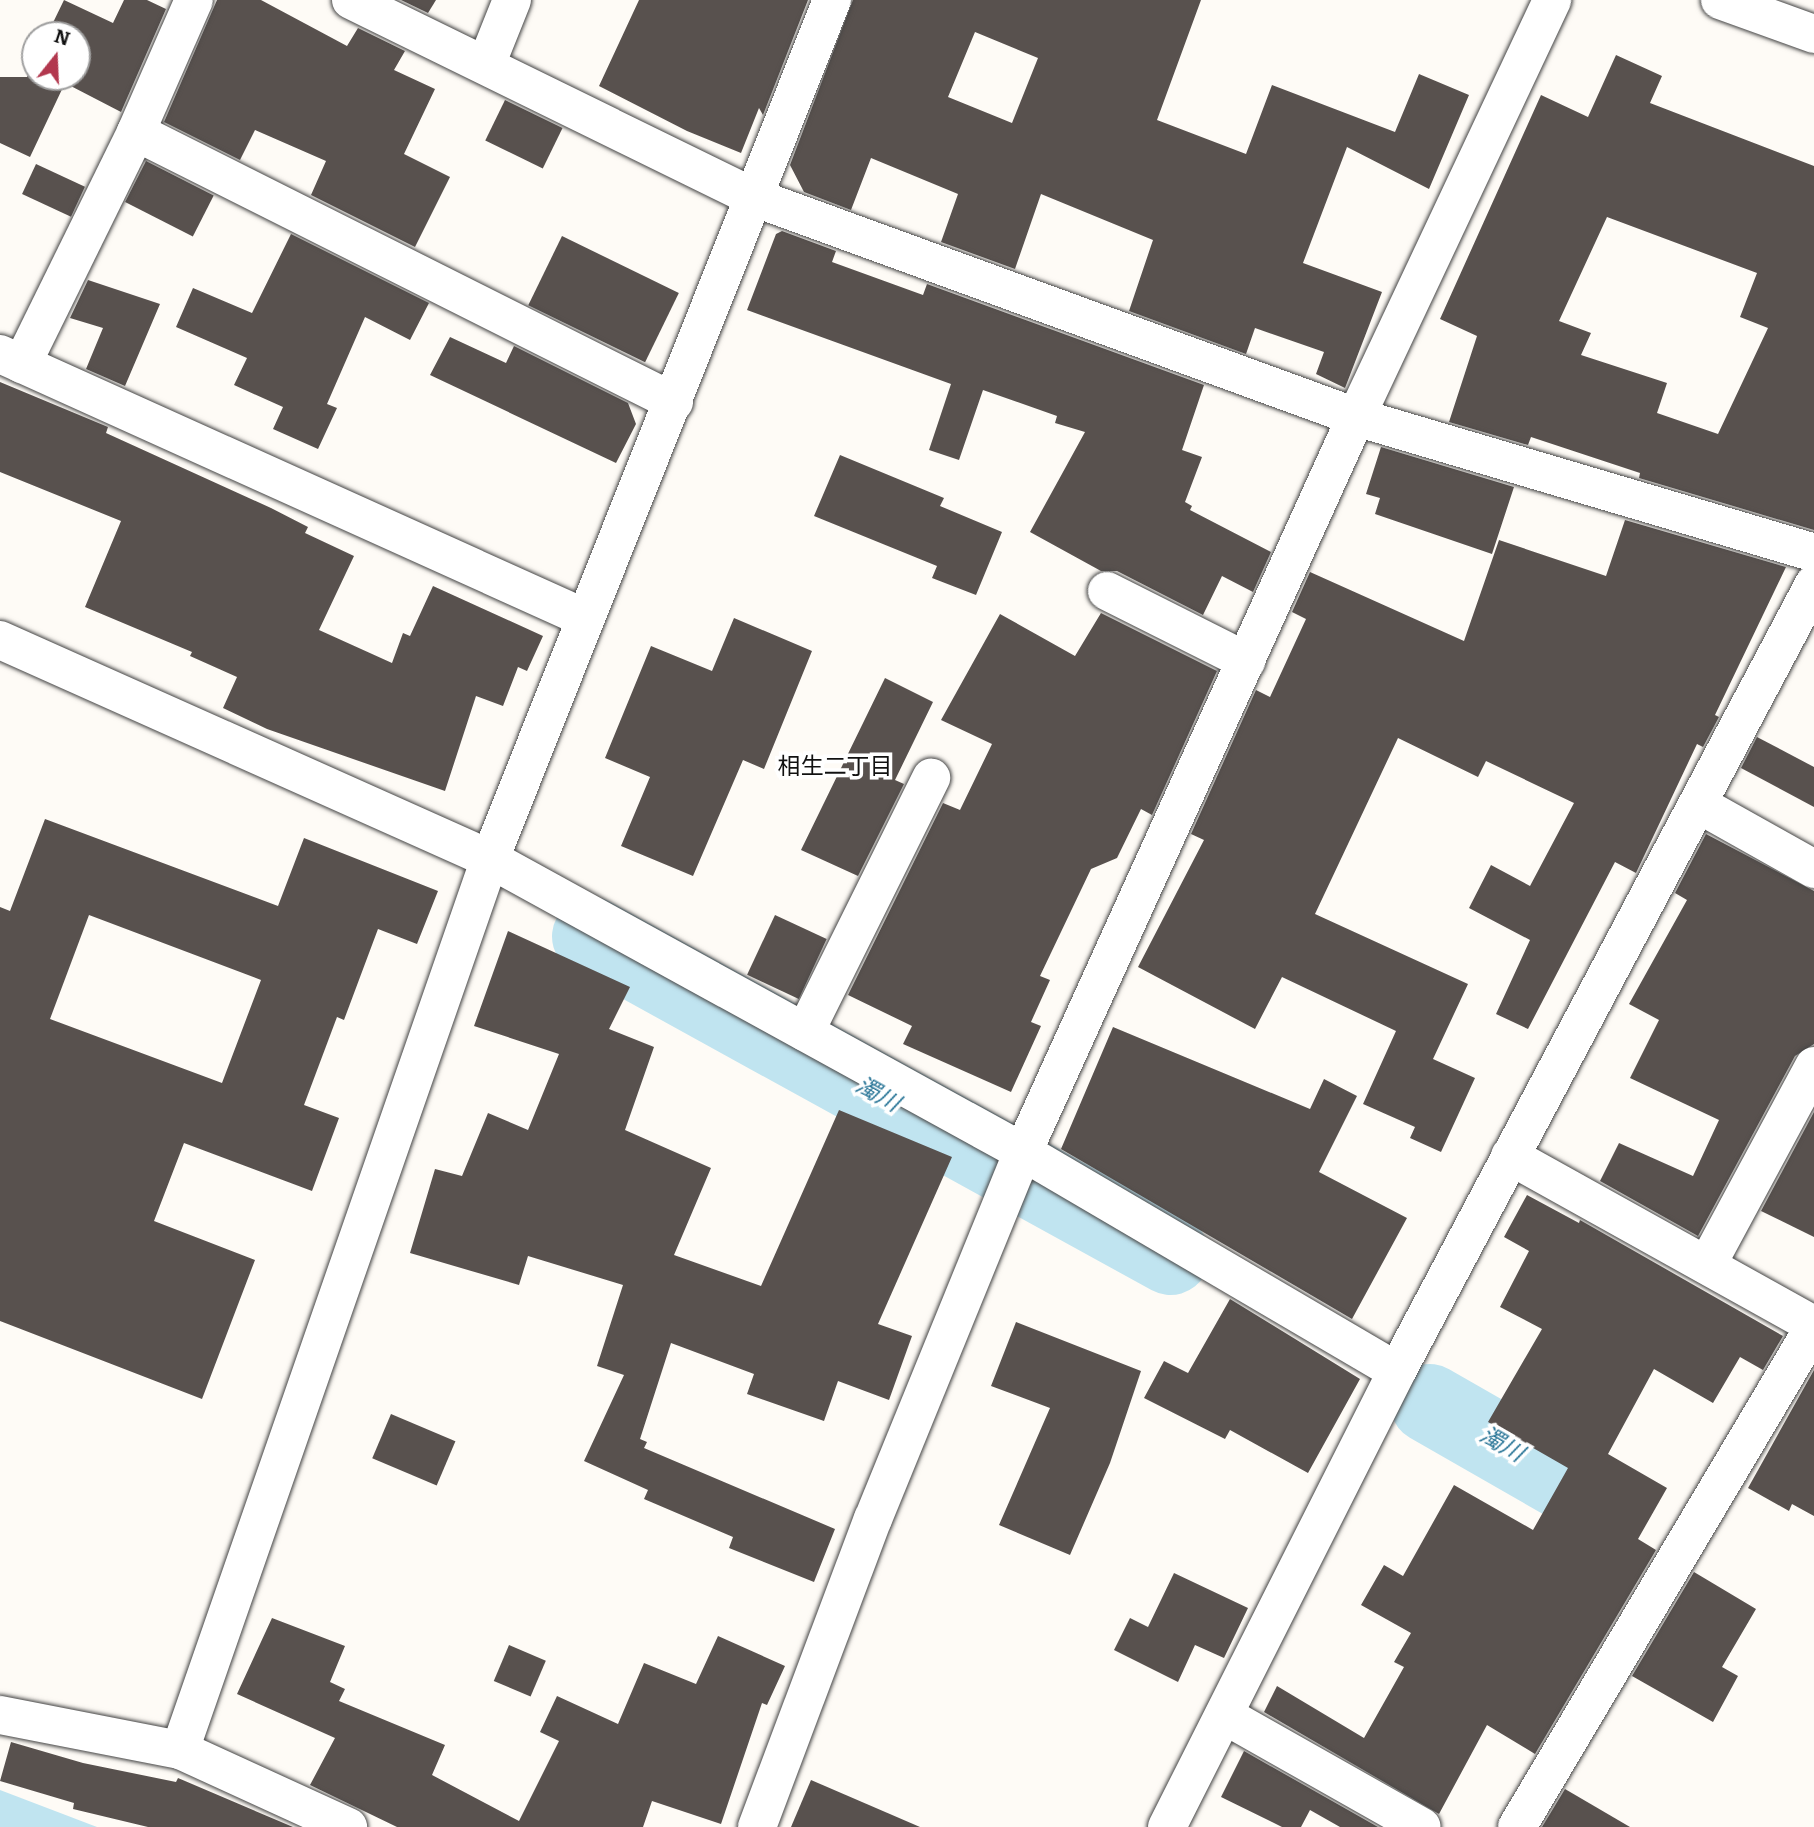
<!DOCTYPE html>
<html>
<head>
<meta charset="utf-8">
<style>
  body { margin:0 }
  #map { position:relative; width:1814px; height:1827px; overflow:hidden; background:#fefbf6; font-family:Bitter,"Noto Sans JP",serif }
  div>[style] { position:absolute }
  .water>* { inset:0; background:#c0e4f0 }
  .river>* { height:79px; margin:-39.5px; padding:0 39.5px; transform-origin:39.5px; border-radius:39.5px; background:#c0e4f0 }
  .building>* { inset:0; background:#58514e; transform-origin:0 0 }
  .roads { filter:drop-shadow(0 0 2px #444) drop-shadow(0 0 2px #444) }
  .minor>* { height:38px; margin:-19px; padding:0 19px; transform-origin:19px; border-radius:19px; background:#fff }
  span { translate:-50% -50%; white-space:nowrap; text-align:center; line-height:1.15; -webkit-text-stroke:7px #fff; paint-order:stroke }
  .neighbourhood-label { font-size:23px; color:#111 }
  .water-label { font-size:23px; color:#277496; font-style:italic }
  .north { position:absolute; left:21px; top:21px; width:70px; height:70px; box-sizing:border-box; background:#fff; border:2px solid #a0a0a0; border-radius:50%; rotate:18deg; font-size:19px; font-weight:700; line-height:28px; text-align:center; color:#111 }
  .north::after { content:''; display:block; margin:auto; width:24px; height:32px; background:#b2384e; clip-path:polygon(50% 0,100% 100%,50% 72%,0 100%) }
</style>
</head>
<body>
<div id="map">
  <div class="water">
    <div style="clip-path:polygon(0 1790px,97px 1827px,0 1827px)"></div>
  </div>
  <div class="river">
    <div style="left:591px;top:936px;width:661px;rotate:28.85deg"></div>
    <div style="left:1429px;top:1403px;width:167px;rotate:29.8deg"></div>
  </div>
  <div class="building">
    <div style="clip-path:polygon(64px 0,113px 23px,124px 0,147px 0,166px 9px,121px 112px,65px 83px,30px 157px,0 143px,0 77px,27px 77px,35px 60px,35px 77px,77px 77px,77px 35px,47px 35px)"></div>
    <div style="clip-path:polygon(217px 0,261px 0,347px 46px,358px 28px,405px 51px,394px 70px,435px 89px,404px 154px,450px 177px,415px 247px,311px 195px,326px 161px,255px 130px,240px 160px,164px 122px)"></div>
    <div style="clip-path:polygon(401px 0,436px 0,428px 13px)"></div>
    <div style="clip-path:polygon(639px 0,808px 0,763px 115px,759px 108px,741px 153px,687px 131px,599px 86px)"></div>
    <div style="clip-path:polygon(evenodd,853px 0,1201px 0,1157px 120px,1246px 154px,1272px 85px,1395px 132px,1419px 74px,1469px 95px,1429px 189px,1347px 147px,1303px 263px,1382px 292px,1345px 388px,1316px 374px,1324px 352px,1255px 328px,1246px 354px,1129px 311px,1153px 240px,1041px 194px,1015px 269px,941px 242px,958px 194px,871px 158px,851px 210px,804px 192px,790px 165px,853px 0,975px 32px,1038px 58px,1012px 123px,948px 97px,975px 32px)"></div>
    <div style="clip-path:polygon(evenodd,1616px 55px,1662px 76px,1650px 103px,1814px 166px,1814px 530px,1639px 478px,1640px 473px,1531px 437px,1528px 445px,1449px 422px,1477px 336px,1440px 319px,1541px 95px,1588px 117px,1616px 55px,1607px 217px,1757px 273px,1740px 317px,1768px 328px,1718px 434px,1657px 413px,1667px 383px,1581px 355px,1591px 333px,1559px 321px,1607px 217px)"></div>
    <div style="left:505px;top:100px;width:64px;height:45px;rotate:26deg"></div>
    <div style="left:146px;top:161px;width:76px;height:46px;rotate:27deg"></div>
    <div style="left:36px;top:164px;width:54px;height:33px;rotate:25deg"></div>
    <div style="clip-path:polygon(782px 231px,836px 251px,832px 262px,923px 295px,927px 284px,1204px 385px,1182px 450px,1202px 457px,1185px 502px,1192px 506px,1190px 510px,1271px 552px,1253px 592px,1222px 576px,1203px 615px,1117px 571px,1101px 571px,1030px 532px,1085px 432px,1055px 423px,1057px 416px,983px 390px,959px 460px,929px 450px,951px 384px,747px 310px,776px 234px)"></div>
    <div style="clip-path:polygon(291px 234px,429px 303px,410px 340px,365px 317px,327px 404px,337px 408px,318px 449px,273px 429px,283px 407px,234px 385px,247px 358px,176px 327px,193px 288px,252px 313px)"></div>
    <div style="left:562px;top:236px;width:130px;height:77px;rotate:26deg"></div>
    <div style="clip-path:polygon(88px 280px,160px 304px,125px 386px,86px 369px,103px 328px,70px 318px)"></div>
    <div style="clip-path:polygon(450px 337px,506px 363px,514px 346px,628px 403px,636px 424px,616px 463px,430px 375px)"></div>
    <div style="clip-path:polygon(0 382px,108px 427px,106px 433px,271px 508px,308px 527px,305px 533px,354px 556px,319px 630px,392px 663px,403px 633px,410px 636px,433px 586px,543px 636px,527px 671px,518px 667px,503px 706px,476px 696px,445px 791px,267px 729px,223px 708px,237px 677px,190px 656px,192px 652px,85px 607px,121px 521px,0 472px)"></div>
    <div style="clip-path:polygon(1381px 447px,1514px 487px,1492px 554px,1375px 514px,1380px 498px,1366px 494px)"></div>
    <div style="clip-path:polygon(840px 455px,944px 498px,940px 506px,1002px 532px,976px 595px,932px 578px,937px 566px,814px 516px)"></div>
    <div style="clip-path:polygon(1625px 520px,1786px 567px,1715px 715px,1719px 717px,1703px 747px,1697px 744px,1636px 873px,1615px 862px,1528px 1029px,1496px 1014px,1530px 940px,1469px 908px,1491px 865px,1530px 886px,1574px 803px,1486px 761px,1478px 777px,1398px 738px,1315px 914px,1468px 984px,1433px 1059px,1475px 1078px,1441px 1152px,1410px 1138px,1415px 1127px,1363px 1104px,1396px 1031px,1282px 977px,1255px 1029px,1138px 967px,1204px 840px,1191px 834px,1256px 690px,1270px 697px,1306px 619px,1292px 612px,1310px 572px,1464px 641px,1499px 540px,1606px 576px)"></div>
    <div style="clip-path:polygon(1101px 613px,1217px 671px,1152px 815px,1141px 809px,1117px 858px,1091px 869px,1040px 976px,1050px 980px,1031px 1022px,1041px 1026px,1011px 1092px,903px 1044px,912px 1026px,848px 995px,943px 803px,960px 810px,992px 744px,941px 720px,1000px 614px,1075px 656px)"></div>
    <div style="clip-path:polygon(734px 618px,812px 651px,764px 769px,743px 760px,693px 876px,621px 846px,650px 777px,605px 758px,651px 646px,712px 671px)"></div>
    <div style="clip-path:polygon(885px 678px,933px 702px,895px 780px,904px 784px,858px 876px,801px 850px)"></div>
    <div style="clip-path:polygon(1757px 737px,1814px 767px,1814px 807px,1741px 768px)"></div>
    <div style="clip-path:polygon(evenodd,45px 819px,278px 906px,304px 838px,438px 891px,417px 944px,378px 929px,344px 1020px,337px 1017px,304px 1105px,339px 1118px,312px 1191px,184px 1143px,154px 1221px,255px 1260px,202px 1399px,0 1321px,0 907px,10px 911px,45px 819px,89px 915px,261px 980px,222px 1083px,50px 1019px,89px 915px)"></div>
    <div style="clip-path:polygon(1706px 834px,1814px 891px,1814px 1044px,1795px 1056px,1698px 1236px,1600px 1181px,1619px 1143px,1693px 1176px,1719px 1120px,1630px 1078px,1659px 1020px,1629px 1004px,1687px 900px,1675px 893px)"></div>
    <div style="left:775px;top:915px;width:57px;height:66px;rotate:25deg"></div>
    <div style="clip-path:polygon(508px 931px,630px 987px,609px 1029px,654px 1047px,625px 1130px,711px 1168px,674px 1255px,761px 1286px,839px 1110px,952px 1157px,878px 1324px,912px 1336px,889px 1400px,838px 1381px,824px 1421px,747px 1394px,754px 1374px,671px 1343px,640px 1439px,647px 1442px,644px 1448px,835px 1529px,814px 1582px,729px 1548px,733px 1537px,644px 1499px,648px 1490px,584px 1461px,624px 1375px,597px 1366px,623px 1285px,528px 1256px,519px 1285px,410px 1253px,435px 1169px,462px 1176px,488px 1113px,528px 1130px,559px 1054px,474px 1026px)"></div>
    <div style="clip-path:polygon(1113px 1027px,1310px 1109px,1324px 1079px,1357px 1096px,1319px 1172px,1407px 1218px,1352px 1319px,1061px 1149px)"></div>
    <div style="clip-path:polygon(1814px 1112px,1814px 1237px,1761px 1211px)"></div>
    <div style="clip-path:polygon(1527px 1195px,1579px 1223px,1580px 1220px,1783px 1336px,1763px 1370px,1740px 1357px,1713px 1403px,1654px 1369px,1608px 1454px,1667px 1488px,1638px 1539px,1656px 1550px,1535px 1754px,1487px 1725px,1439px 1814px,1264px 1712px,1277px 1686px,1364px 1738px,1404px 1667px,1394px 1662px,1411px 1633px,1361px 1605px,1384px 1565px,1403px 1576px,1454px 1485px,1533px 1530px,1568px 1468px,1488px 1422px,1542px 1329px,1500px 1307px,1529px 1251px,1504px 1237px)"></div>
    <div style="clip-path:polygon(1230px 1299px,1360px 1379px,1308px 1473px,1230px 1430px,1225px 1439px,1144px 1398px,1164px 1361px,1188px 1373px)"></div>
    <div style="clip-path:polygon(1016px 1322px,1141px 1371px,1110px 1463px,1070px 1555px,999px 1525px,1050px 1408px,991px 1386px)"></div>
    <div style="clip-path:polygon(1814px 1370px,1814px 1516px,1792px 1504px,1789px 1511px,1748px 1488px)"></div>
    <div style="left:391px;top:1414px;width:70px;height:48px;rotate:23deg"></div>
    <div style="clip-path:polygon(1694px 1572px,1756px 1609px,1722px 1667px,1738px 1676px,1713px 1722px,1632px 1676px)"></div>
    <div style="clip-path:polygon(1174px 1573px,1248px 1608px,1224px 1658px,1195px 1645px,1178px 1682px,1114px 1650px,1130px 1618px,1148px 1627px)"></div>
    <div style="clip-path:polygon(272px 1618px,345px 1646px,330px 1682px,345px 1689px,339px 1701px,445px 1745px,432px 1775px,519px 1821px,559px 1741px,540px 1732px,557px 1696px,618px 1724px,644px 1663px,696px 1684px,718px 1636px,785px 1666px,767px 1705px,762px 1703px,721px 1824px,652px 1801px,643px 1827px,397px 1827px,310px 1785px,335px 1738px,237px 1694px)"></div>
    <div style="left:509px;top:1645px;width:40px;height:39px;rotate:23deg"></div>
    <div style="clip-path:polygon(11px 1742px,83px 1763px,176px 1782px,178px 1778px,293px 1827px,148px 1827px,73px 1809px,74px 1803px,0 1781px)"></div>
    <div style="clip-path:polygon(1244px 1751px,1378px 1827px,1340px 1827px,1310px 1810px,1301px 1827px,1282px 1827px,1221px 1797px)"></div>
    <div style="clip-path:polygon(811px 1780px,920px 1827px,791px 1827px)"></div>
    <div style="clip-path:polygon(1565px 1789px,1630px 1827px,1542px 1827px)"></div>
  </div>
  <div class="roads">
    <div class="minor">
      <div style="left:351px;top:0;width:448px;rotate:26.1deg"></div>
      <div style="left:753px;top:197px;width:642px;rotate:20.04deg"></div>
      <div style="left:1356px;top:417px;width:478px;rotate:16.5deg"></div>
      <div style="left:1720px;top:0;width:100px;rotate:19.9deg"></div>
      <div style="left:486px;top:65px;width:70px;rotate:-68.2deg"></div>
      <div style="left:136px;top:132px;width:602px;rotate:26.65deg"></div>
      <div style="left:0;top:354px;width:642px;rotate:24.29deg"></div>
      <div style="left:22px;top:364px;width:258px;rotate:-63.8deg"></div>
      <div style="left:136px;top:132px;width:144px;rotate:-66.3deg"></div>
      <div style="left:1107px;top:591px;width:156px;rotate:26.7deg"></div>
      <div style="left:0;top:640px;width:537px;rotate:24.08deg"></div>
      <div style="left:490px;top:859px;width:608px;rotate:28.8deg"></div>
      <div style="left:1023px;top:1152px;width:433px;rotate:30.4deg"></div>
      <div style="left:1700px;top:805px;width:131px;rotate:29.3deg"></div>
      <div style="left:805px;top:1032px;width:284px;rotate:-63.6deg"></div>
      <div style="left:1510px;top:1156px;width:348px;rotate:29.1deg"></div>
      <div style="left:1707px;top:1265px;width:226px;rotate:-61.7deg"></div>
      <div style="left:0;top:1715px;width:183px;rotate:11deg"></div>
      <div style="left:180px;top:1750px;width:185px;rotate:24.6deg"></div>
      <div style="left:1224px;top:1715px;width:227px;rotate:29.5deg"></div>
      <div style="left:180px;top:1750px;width:943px;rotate:-70.82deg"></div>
      <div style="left:490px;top:859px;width:925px;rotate:-68.29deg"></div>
      <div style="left:757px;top:1827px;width:329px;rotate:-69.4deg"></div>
      <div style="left:873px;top:1519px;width:396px;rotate:-67.8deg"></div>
      <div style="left:1023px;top:1152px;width:807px;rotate:-65.63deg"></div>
      <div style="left:1356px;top:417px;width:461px;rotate:-64.8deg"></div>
      <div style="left:1167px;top:1827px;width:511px;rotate:-63.23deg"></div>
      <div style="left:1397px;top:1371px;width:891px;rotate:-62.08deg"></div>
      <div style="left:1517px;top:1827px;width:582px;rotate:-59.29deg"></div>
    </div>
  </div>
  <div class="neighbourhood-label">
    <span style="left:835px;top:766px">相生二丁目</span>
  </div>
  <div class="water-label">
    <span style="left:878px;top:1094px;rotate:29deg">濁川</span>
    <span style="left:1502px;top:1444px;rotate:30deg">濁川</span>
  </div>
  <div class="north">N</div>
</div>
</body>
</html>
